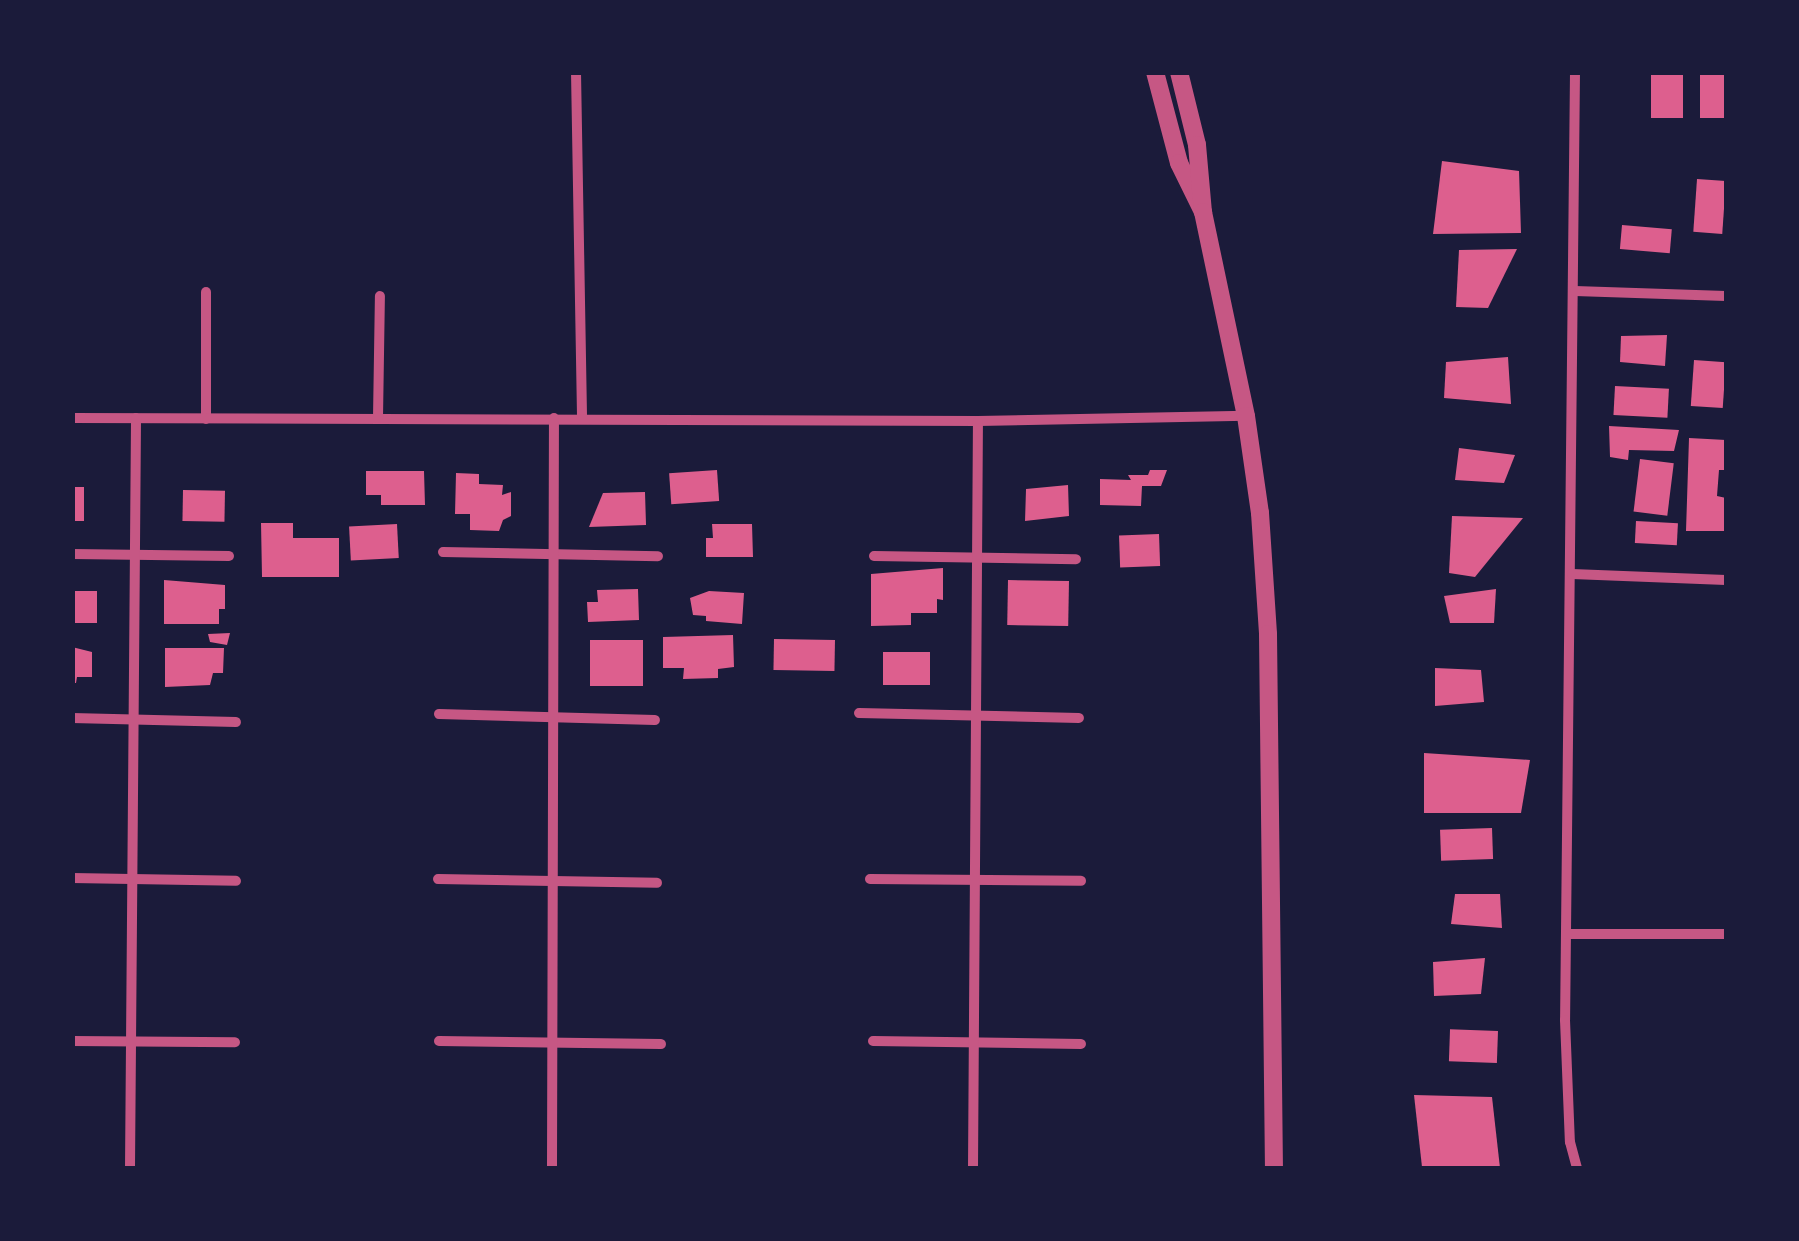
<!DOCTYPE html>
<html>
<head>
<meta charset="utf-8">
<style>
  body { margin:0 }
  #map { position:relative; width:1799px; height:1241px; overflow:hidden; background:#1b1b3a; font-family:Quicksand,sans-serif }
  div>[style] { position:absolute }
  .building>* { inset:0; background:#dd5f8e; transform-origin:0 0 }
  .minor>* { height:10px; margin:-5px; padding:0 5px; transform-origin:5px; border-radius:5px; background:#c65784 }
  .tertiary>* { height:18px; margin:-9px; padding:0 9px; transform-origin:9px; border-radius:9px; background:#c65784 }
  span { translate:-50% -50%; white-space:nowrap; text-align:center; line-height:1.15; -webkit-text-stroke:8px #1b1b3a; paint-order:stroke }
  .frame { position:absolute; inset:0; border:75px solid #1b1b3a; pointer-events:none }
</style>
</head>
<body>
<div id="map">
  <div class="building">
    <div style="left:1651px;top:72px;width:32px;height:46px"></div>
    <div style="left:1700px;top:72px;width:26px;height:46px"></div>
    <div style="clip-path:polygon(1442px 161px,1519px 171px,1521px 233px,1433px 234px)"></div>
    <div style="left:1697px;top:179px;width:29px;height:53px;rotate:4deg"></div>
    <div style="left:1622px;top:225px;width:50px;height:24px;rotate:5deg"></div>
    <div style="clip-path:polygon(1517px 249px,1488px 308px,1456px 307px,1459px 250px)"></div>
    <div style="clip-path:polygon(1667px 335px,1665px 366px,1620px 362px,1621px 336px)"></div>
    <div style="clip-path:polygon(1508px 357px,1511px 404px,1444px 398px,1446px 362px)"></div>
    <div style="left:1694px;top:360px;width:32px;height:46px;rotate:4deg"></div>
    <div style="left:1615px;top:386px;width:54px;height:29px;rotate:3deg"></div>
    <div style="clip-path:polygon(1609px 426px,1679px 430px,1674px 451px,1629px 450px,1628px 460px,1610px 457px)"></div>
    <div style="clip-path:polygon(1689px 438px,1726px 440px,1726px 470px,1719px 470px,1717px 496px,1726px 498px,1726px 531px,1686px 531px)"></div>
    <div style="clip-path:polygon(1459px 448px,1515px 455px,1504px 483px,1455px 480px)"></div>
    <div style="left:1640px;top:459px;width:34px;height:53px;rotate:7deg"></div>
    <div style="left:717px;top:470px;width:31px;height:48px;rotate:86deg"></div>
    <div style="clip-path:polygon(1150px 470px,1167px 470px,1161px 486px,1142px 486px,1141px 506px,1100px 505px,1100px 479px,1131px 480px,1128px 475px,1148px 475px)"></div>
    <div style="clip-path:polygon(366px 471px,424px 471px,425px 505px,381px 505px,381px 495px,366px 495px)"></div>
    <div style="clip-path:polygon(456px 473px,479px 474px,479px 484px,503px 485px,502px 495px,511px 492px,511px 516px,503px 520px,499px 531px,470px 530px,470px 514px,455px 514px)"></div>
    <div style="clip-path:polygon(1068px 485px,1069px 516px,1025px 521px,1026px 489px)"></div>
    <div style="left:72px;top:487px;width:12px;height:34px"></div>
    <div style="left:183px;top:490px;width:42px;height:31px;rotate:1deg"></div>
    <div style="clip-path:polygon(645px 492px,646px 525px,589px 527px,603px 493px)"></div>
    <div style="clip-path:polygon(1452px 516px,1523px 518px,1475px 577px,1449px 573px)"></div>
    <div style="left:1636px;top:521px;width:42px;height:22px;rotate:3deg"></div>
    <div style="clip-path:polygon(261px 523px,293px 523px,293px 538px,339px 538px,339px 577px,262px 577px)"></div>
    <div style="left:397px;top:524px;width:34px;height:48px;rotate:87deg"></div>
    <div style="clip-path:polygon(712px 524px,752px 524px,753px 557px,706px 557px,706px 538px,713px 538px)"></div>
    <div style="left:1159px;top:534px;width:32px;height:40px;rotate:88deg"></div>
    <div style="clip-path:polygon(943px 568px,943px 600px,937px 599px,937px 613px,911px 613px,911px 625px,871px 626px,871px 574px)"></div>
    <div style="clip-path:polygon(164px 580px,225px 585px,225px 609px,219px 609px,219px 624px,164px 624px)"></div>
    <div style="left:1008px;top:580px;width:61px;height:45px;rotate:1deg"></div>
    <div style="clip-path:polygon(638px 589px,639px 620px,588px 622px,587px 602px,598px 602px,597px 590px)"></div>
    <div style="clip-path:polygon(1496px 589px,1494px 623px,1450px 623px,1444px 596px)"></div>
    <div style="left:72px;top:591px;width:25px;height:32px"></div>
    <div style="clip-path:polygon(709px 591px,744px 593px,742px 624px,706px 621px,706px 616px,693px 615px,690px 598px)"></div>
    <div style="clip-path:polygon(230px 633px,227px 645px,210px 642px,208px 634px)"></div>
    <div style="clip-path:polygon(733px 635px,734px 667px,718px 669px,718px 678px,683px 679px,684px 668px,663px 668px,663px 637px)"></div>
    <div style="left:774px;top:639px;width:61px;height:31px;rotate:1deg"></div>
    <div style="left:590px;top:640px;width:53px;height:46px"></div>
    <div style="clip-path:polygon(72px 647px,92px 652px,92px 677px,77px 677px,76px 683px,72px 683px)"></div>
    <div style="clip-path:polygon(165px 648px,224px 648px,223px 673px,213px 673px,210px 685px,165px 687px)"></div>
    <div style="left:883px;top:652px;width:47px;height:33px"></div>
    <div style="clip-path:polygon(1435px 668px,1481px 670px,1484px 702px,1435px 706px)"></div>
    <div style="clip-path:polygon(1424px 753px,1530px 760px,1521px 813px,1424px 813px)"></div>
    <div style="left:1492px;top:828px;width:31px;height:52px;rotate:88deg"></div>
    <div style="clip-path:polygon(1455px 894px,1500px 894px,1502px 928px,1451px 924px)"></div>
    <div style="clip-path:polygon(1485px 958px,1481px 994px,1434px 996px,1433px 962px)"></div>
    <div style="left:1498px;top:1031px;width:32px;height:48px;rotate:92deg"></div>
    <div style="clip-path:polygon(1414px 1095px,1492px 1097px,1500px 1168px,1422px 1167px)"></div>
  </div>
  <div class="minor">
    <div style="left:576px;top:72px;width:346px;rotate:89deg"></div>
    <div style="left:1575px;top:72px;width:948px;rotate:90.6deg"></div>
    <div style="left:1565px;top:1020px;width:122px;rotate:87.7deg"></div>
    <div style="left:1570px;top:1142px;width:27px;rotate:75deg"></div>
    <div style="left:1575px;top:291px;width:151px;rotate:1.9deg"></div>
    <div style="left:206px;top:292px;width:127px;rotate:90deg"></div>
    <div style="left:72px;top:418px;width:906px;rotate:0.19deg"></div>
    <div style="left:978px;top:421px;width:268px;rotate:-1.1deg"></div>
    <div style="left:378px;top:418px;width:122px;rotate:-89.1deg"></div>
    <div style="left:443px;top:552px;width:215px;rotate:1.1deg"></div>
    <div style="left:72px;top:554px;width:157px;rotate:0.7deg"></div>
    <div style="left:874px;top:556px;width:202px;rotate:0.9deg"></div>
    <div style="left:1572px;top:574px;width:154px;rotate:2.2deg"></div>
    <div style="left:859px;top:713px;width:220px;rotate:1.3deg"></div>
    <div style="left:439px;top:714px;width:216px;rotate:1.6deg"></div>
    <div style="left:72px;top:718px;width:164px;rotate:1.4deg"></div>
    <div style="left:72px;top:878px;width:164px;rotate:1deg"></div>
    <div style="left:438px;top:879px;width:219px;rotate:1deg"></div>
    <div style="left:870px;top:879px;width:211px;rotate:0.5deg"></div>
    <div style="left:1567px;top:934px;width:159px"></div>
    <div style="left:72px;top:1041px;width:163px;rotate:0.4deg"></div>
    <div style="left:439px;top:1041px;width:222px;rotate:0.8deg"></div>
    <div style="left:873px;top:1041px;width:208px;rotate:0.8deg"></div>
    <div style="left:130px;top:1168px;width:750px;rotate:-89.54deg"></div>
    <div style="left:552px;top:1168px;width:750px;rotate:-89.85deg"></div>
    <div style="left:973px;top:1168px;width:747px;rotate:-89.62deg"></div>
  </div>
  <div class="tertiary">
    <div style="left:1155px;top:72px;width:94px;rotate:75.2deg"></div>
    <div style="left:1179px;top:163px;width:55px;rotate:63.9deg"></div>
    <div style="left:1179px;top:72px;width:75px;rotate:76.1deg"></div>
    <div style="left:1197px;top:145px;width:67px;rotate:84.9deg"></div>
    <div style="left:1203px;top:212px;width:208px;rotate:78.1deg"></div>
    <div style="left:1246px;top:416px;width:98px;rotate:81.8deg"></div>
    <div style="left:1260px;top:513px;width:121px;rotate:86.2deg"></div>
    <div style="left:1268px;top:634px;width:534px;rotate:89.36deg"></div>
  </div>
  <div class="frame"></div>
</div>
</body>
</html>
